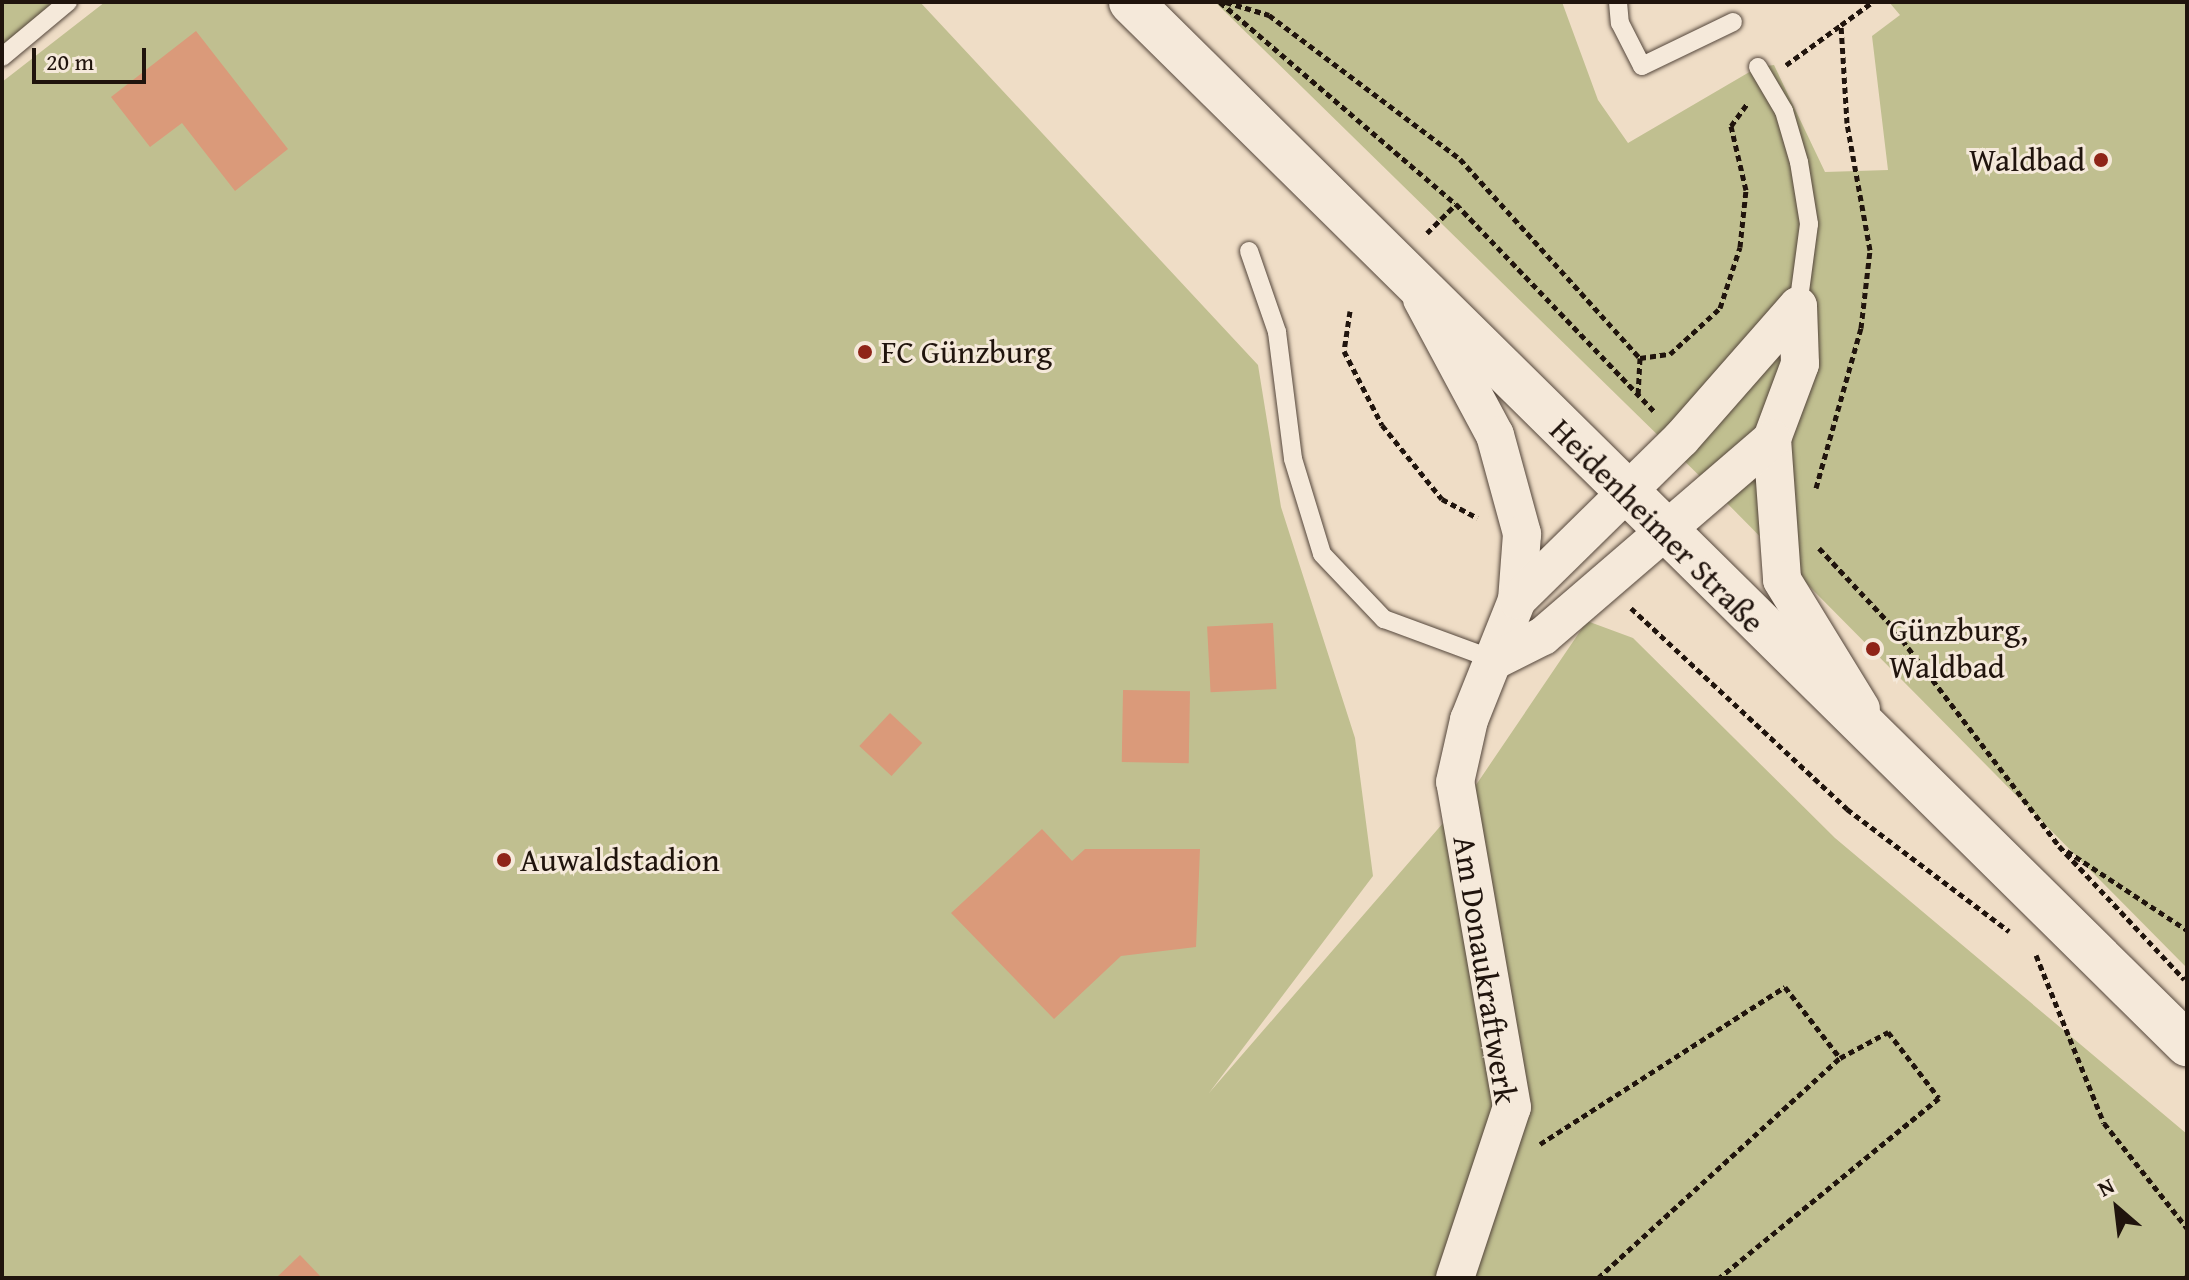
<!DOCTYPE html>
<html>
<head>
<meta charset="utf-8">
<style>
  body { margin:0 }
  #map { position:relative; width:2189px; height:1280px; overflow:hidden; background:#efddc6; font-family:"Gentium Book Plus",serif }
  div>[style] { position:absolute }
  .green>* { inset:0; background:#c0bf90 }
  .building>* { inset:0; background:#da9a7a; transform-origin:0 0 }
  .path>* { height:5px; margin-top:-2.5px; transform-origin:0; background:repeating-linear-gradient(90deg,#20140d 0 6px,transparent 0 10px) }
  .roads { filter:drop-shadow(0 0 2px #54463b) drop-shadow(0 0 2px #54463b) }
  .service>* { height:18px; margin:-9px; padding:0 9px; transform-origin:9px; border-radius:9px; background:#f5e9da }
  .minor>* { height:38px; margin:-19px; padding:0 19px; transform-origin:19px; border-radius:19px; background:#f5e9da }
  .secondary>* { height:44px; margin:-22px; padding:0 22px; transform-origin:22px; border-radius:22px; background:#f5e9da }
  .dots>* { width:22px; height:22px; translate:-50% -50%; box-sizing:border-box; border:4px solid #f5e9da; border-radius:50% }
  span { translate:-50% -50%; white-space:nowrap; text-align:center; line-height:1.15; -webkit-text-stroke:6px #f5e9da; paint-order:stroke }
  .poi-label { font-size:32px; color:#20140d }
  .right { translate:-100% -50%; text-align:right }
  .left { translate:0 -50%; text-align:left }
  .street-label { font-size:32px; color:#20140d }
  .frame { position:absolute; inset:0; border:4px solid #20140d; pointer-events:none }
  .north { position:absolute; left:2077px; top:1168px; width:80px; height:80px; -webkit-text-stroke:6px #f5e9da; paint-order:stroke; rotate:332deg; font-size:22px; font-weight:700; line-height:32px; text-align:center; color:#20140d }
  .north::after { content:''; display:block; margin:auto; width:28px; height:36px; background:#20140d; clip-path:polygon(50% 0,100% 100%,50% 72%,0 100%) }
  .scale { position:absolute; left:32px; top:48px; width:114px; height:36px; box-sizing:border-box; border:4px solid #20140d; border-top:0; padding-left:10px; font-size:24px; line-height:28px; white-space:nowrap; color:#20140d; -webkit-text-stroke:6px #f5e9da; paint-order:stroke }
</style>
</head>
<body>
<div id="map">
  <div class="green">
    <div style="clip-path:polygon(2px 2px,59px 2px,2px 51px)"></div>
    <div style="clip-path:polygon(105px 2px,920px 2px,1258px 365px,1281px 507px,1355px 738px,1373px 876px,1209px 1093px,1476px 785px,1587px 621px,1633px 638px,1835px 838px,2187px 1134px,2187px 1278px,2px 1278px,2px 82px)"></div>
    <div style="clip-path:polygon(1215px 2px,1562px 2px,1598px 100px,1628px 143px,1758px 67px,1774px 65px,1825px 172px,1888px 170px,1872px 36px,1900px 15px,1889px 2px,2187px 2px,2187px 968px,1715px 491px)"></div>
  </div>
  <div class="building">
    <div style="clip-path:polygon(196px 31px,288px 149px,235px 191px,182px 123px,150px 147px,111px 97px)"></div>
    <div style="left:1273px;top:623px;width:66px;height:66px;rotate:87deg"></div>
    <div style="left:1123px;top:690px;width:67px;height:72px;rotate:1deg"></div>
    <div style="left:890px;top:713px;width:44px;height:45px;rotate:43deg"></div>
    <div style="clip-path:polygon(1042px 829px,1072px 861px,1085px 849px,1200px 849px,1196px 947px,1121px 956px,1054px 1019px,951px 913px)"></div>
    <div style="clip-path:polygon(300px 1255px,322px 1278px,276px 1278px)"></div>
  </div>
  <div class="path">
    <div style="left:1220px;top:2px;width:311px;rotate:40.6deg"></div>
    <div style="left:1456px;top:204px;width:288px;rotate:46.3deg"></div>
    <div style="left:1226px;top:2px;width:45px;rotate:16.8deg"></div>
    <div style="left:1269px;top:15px;width:239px;rotate:37deg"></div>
    <div style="left:1460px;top:159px;width:268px;rotate:47.9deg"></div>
    <div style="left:1640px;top:358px;width:36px;rotate:93deg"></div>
    <div style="left:1786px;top:65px;width:68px;rotate:-36deg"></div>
    <div style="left:1427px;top:233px;width:41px;rotate:-45deg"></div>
    <div style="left:1350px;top:311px;width:40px;rotate:98.5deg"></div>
    <div style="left:1344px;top:351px;width:83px;rotate:62.8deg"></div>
    <div style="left:1382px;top:425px;width:95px;rotate:51deg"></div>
    <div style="left:1442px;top:499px;width:40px;rotate:28deg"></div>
    <div style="left:1640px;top:358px;width:30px;rotate:-8deg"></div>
    <div style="left:1670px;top:354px;width:68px;rotate:-42.6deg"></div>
    <div style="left:1720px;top:308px;width:64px;rotate:-71.8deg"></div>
    <div style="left:1740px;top:247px;width:57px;rotate:-84deg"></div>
    <div style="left:1746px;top:190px;width:66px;rotate:-103.2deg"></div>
    <div style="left:1731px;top:126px;width:29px;rotate:-54deg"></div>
    <div style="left:1816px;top:488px;width:166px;rotate:-74.3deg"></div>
    <div style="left:1861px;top:328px;width:79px;rotate:-83.4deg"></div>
    <div style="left:1870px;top:250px;width:129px;rotate:-100.3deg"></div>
    <div style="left:1847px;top:123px;width:98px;rotate:-93.5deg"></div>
    <div style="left:1841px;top:25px;width:39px;rotate:-36deg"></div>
    <div style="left:1819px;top:548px;width:104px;rotate:46.9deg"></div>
    <div style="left:1890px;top:624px;width:279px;rotate:52.7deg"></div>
    <div style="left:2059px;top:846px;width:183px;rotate:46.8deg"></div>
    <div style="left:1631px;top:608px;width:295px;rotate:42.9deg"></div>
    <div style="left:1847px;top:809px;width:203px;rotate:37deg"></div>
    <div style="left:2067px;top:851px;width:144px;rotate:33.4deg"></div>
    <div style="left:2036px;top:955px;width:181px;rotate:68deg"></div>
    <div style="left:2104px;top:1123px;width:134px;rotate:51.7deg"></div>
    <div style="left:1540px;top:1144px;width:291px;rotate:-32.7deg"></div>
    <div style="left:1785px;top:987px;width:90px;rotate:52.2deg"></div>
    <div style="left:1598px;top:1278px;width:327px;rotate:-42.3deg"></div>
    <div style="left:1840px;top:1058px;width:55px;rotate:-28.4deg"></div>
    <div style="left:1888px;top:1032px;width:83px;rotate:52.3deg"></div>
    <div style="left:1939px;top:1098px;width:284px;rotate:140.7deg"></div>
    <div style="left:2186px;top:1278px;width:2px;rotate:-63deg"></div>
  </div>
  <div class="roads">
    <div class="service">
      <div style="left:1618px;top:2px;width:21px;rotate:85deg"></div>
      <div style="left:1620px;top:23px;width:48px;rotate:62.9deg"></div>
      <div style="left:1642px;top:66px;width:101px;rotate:-25.8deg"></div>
      <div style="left:2px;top:57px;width:86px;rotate:-39.8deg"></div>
      <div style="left:1758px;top:67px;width:51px;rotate:59.4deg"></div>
      <div style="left:1784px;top:111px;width:53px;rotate:73.6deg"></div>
      <div style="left:1799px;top:162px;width:63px;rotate:80.8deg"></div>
      <div style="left:1809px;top:224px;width:83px;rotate:97.6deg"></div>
      <div style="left:1249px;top:251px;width:86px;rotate:70.9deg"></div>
      <div style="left:1277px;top:332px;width:128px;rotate:82.8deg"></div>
      <div style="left:1293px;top:459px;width:99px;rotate:73deg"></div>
      <div style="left:1322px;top:554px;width:90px;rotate:46.4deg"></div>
      <div style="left:1384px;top:619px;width:118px;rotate:20.3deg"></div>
    </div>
    <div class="minor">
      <div style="left:1422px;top:299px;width:154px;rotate:61.8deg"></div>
      <div style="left:1495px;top:435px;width:103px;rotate:74.7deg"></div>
      <div style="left:1522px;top:534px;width:66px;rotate:94.3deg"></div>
      <div style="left:1772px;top:439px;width:141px;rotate:85.9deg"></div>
      <div style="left:1782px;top:580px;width:151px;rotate:58.5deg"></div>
      <div style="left:1455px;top:1278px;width:180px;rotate:-71.6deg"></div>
      <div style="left:1512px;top:1107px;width:330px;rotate:-99.9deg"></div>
      <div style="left:1455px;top:782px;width:64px;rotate:-77.3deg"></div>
      <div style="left:1469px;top:720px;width:129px;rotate:-68.2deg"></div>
      <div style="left:1517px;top:600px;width:230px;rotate:-44.5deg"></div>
      <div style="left:1681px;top:439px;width:177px;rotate:-48.7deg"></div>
      <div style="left:1798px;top:306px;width:58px;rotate:88deg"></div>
      <div style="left:1800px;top:364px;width:80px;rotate:110.5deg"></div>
      <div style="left:1772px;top:439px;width:302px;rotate:139.3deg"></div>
      <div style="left:1543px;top:636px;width:54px;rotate:153.4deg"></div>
    </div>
    <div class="secondary">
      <div style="left:1131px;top:2px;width:1484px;rotate:44.62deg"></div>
    </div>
  </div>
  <div class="dots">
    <div style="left:2101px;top:160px;background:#8f2418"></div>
    <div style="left:865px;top:352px;background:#8f2418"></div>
    <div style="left:1873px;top:649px;background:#8f2418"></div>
    <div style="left:504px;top:860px;background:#8f2418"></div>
  </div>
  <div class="poi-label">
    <span class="right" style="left:2085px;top:160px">Waldbad</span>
    <span class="left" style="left:881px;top:352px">FC Günzburg</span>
    <span class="left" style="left:1889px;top:649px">Günzburg,<br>Waldbad</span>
    <span class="left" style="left:520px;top:860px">Auwaldstadion</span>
  </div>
  <div class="street-label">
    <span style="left:1657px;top:526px;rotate:45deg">Heidenheimer Straße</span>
    <span style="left:1485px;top:970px;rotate:81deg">Am Donaukraftwerk</span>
  </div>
  <div class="frame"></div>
  <div class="north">N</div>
  <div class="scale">20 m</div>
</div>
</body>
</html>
